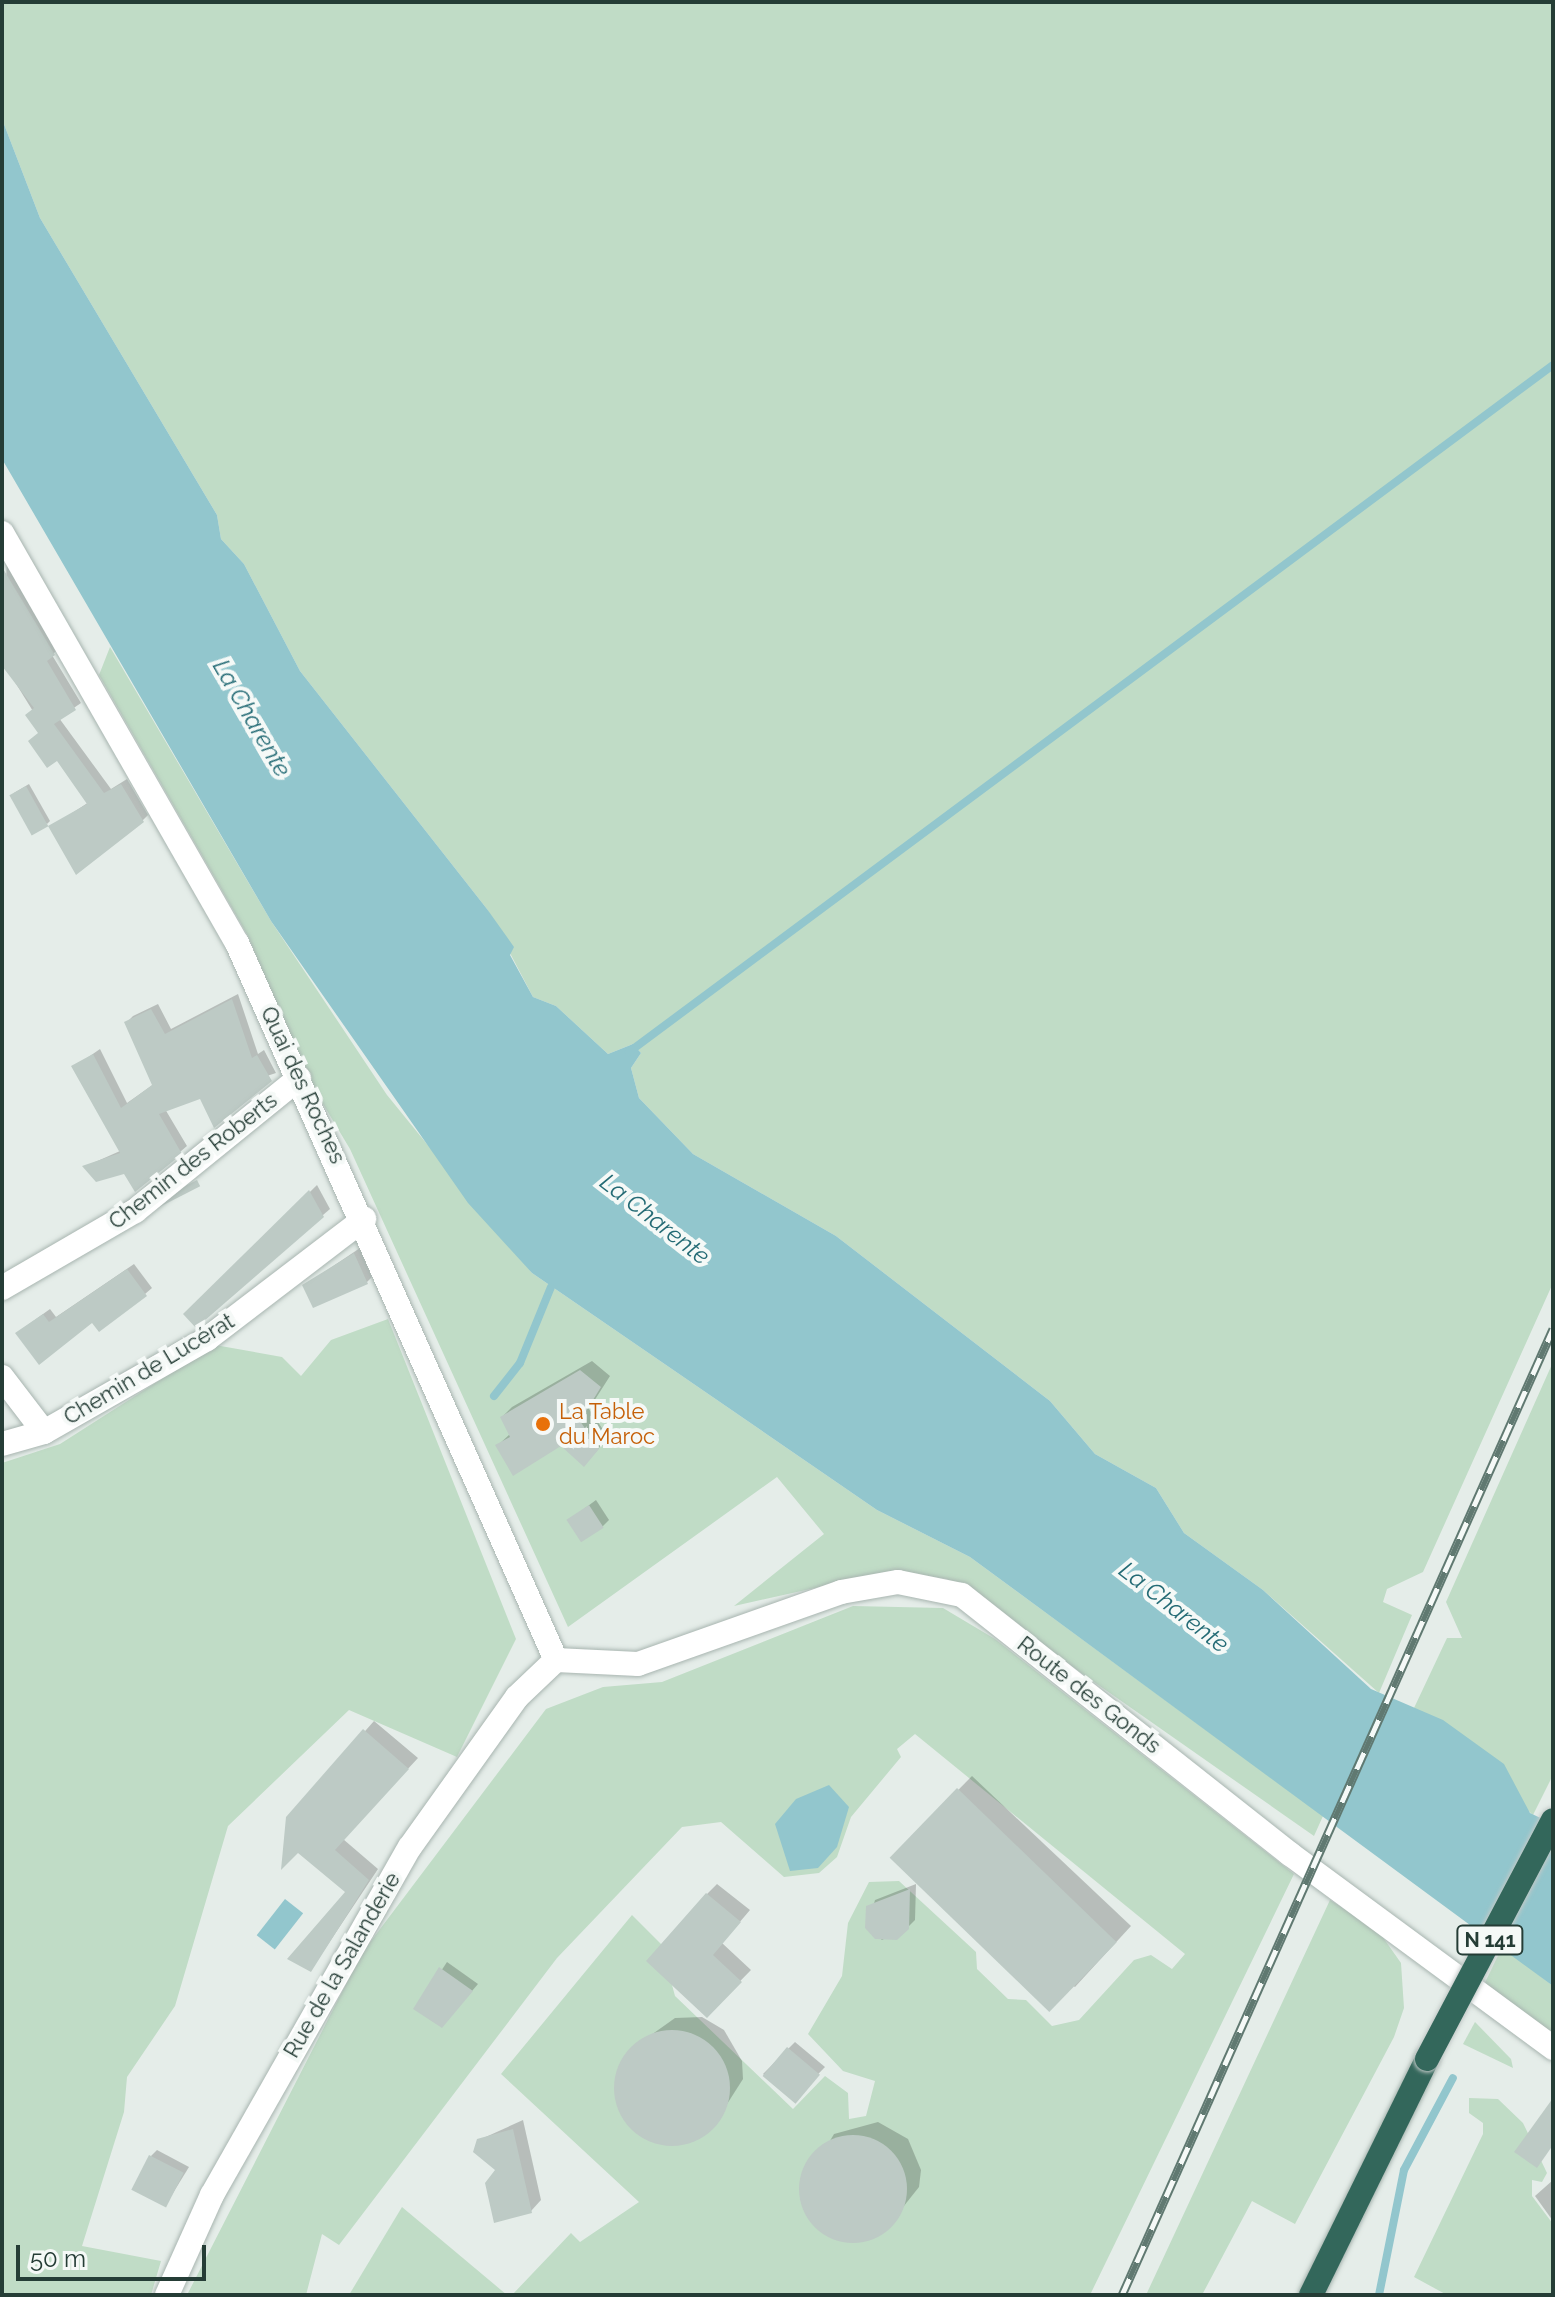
<!DOCTYPE html>
<html>
<head>
<meta charset="utf-8">
<style>
  body { margin:0 }
  #map { position:relative; width:1555px; height:2297px; overflow:hidden; background:#e5ede9; font-family:Raleway,sans-serif }
  div>[style] { position:absolute }
  .green>* { inset:0; background:#c0dcc6 }
  .water>* { inset:0; background:#92c6cd; transform-origin:0 0 }
  .shadow>* { inset:0; background:#0003 }
  .stream>* { height:8px; margin:-4px; padding:0 4px; transform-origin:4px; border-radius:4px; background:#92c6cd }
  .building>* { inset:0; background:#bdcac5; transform-origin:0 0 }
  .round { border-radius:50% }
  .roads { filter:drop-shadow(0 0 2px #a8b5b0) drop-shadow(0 0 2px #a8b5b0) }
  .minor>* { height:24px; margin:-12px; padding:0 12px; transform-origin:12px; border-radius:12px; background:#fff }
  .highway>* { height:24px; margin:-12px; padding:0 12px; transform-origin:12px; border-radius:12px; background:#33675b }
  .rail>* { height:9px; margin-top:-4.5px; transform-origin:0; background:repeating-linear-gradient(90deg,#f5f9f7 0 18px,#607971 0 36px); box-sizing:border-box; border-block:2px solid #607971 }
  .bridges { filter:drop-shadow(0 0 2px #c2c9c7) drop-shadow(0 0 2px #c2c9c7) }
  .highway-bridge>* { height:24px; margin:-12px; padding:0 12px; transform-origin:12px; border-radius:12px; background:#33675b }
  .dots>* { width:22px; height:22px; translate:-50% -50%; box-sizing:border-box; border:4px solid #f5f9f7; border-radius:50% }
  span { translate:-50% -50%; white-space:nowrap; text-align:center; line-height:1.15; -webkit-text-stroke:8px #f5f9f7; paint-order:stroke }
  .shield-label span { padding:2px 6px; background:#f5f9f7; border:2px solid; border-radius:6px; -webkit-text-stroke-width:0 }
  .shield-label { font-size:20px; color:#253d36; font-weight:700 }
  .street-label { font-size:22px; color:#253d36 }
  .food-label { font-size:22px; color:#c56008 }
  .left { translate:0 -50%; text-align:left }
  .water-label { font-size:24px; color:#246b75; font-style:italic }
  .frame { position:absolute; inset:0; border:4px solid #253d36; pointer-events:none }
  .scale { position:absolute; left:16px; top:2245px; width:190px; height:36px; box-sizing:border-box; border:4px solid #253d36; border-top:0; padding-left:10px; font-size:24px; line-height:28px; white-space:nowrap; color:#253d36; -webkit-text-stroke:6px #f5f9f7; paint-order:stroke }
</style>
</head>
<body>
<div id="map">
  <div class="green">
    <div style="clip-path:polygon(2px 2px,1553px 2px,1553px 1283px,1423px 1572px,1387px 1589px,1383px 1602px,1412px 1615px,1379px 1693px,1263px 1590px,1184px 1533px,1156px 1488px,1095px 1454px,1050px 1401px,836px 1236px,693px 1154px,639px 1098px,631px 1068px,641px 1053px,633px 1044px,608px 1054px,556px 1006px,533px 997px,487px 909px,300px 671px,244px 564px,221px 539px,217px 515px,40px 218px,2px 119px)"></div>
    <div style="clip-path:polygon(110px 647px,271px 921px,387px 1095px,532px 1273px,877px 1510px,970px 1557px,1323px 1816px,1314px 1836px,947px 1579px,891px 1571px,734px 1606px,824px 1534px,777px 1477px,568px 1627px,350px 1149px,305px 1074px,248px 936px,99px 675px)"></div>
    <div style="clip-path:polygon(388px 1319px,516px 1639px,457px 1757px,349px 1710px,228px 1826px,175px 2006px,127px 2077px,124px 2112px,82px 2246px,161px 2261px,151px 2295px,2px 2295px,2px 1463px,60px 1444px,215px 1345px,282px 1357px,301px 1376px,331px 1340px)"></div>
    <div style="clip-path:polygon(1553px 1362px,1553px 1775px,1533px 1815px,1414px 1708px,1447px 1638px,1462px 1638px,1446px 1602px)"></div>
    <div style="clip-path:polygon(853px 1606px,943px 1608px,995px 1639px,1294px 1874px,1090px 2295px,512px 2295px,571px 2233px,580px 2242px,639px 2202px,501px 2074px,632px 1915px,661px 1944px,675px 1996px,793px 2109px,825px 2076px,848px 2093px,849px 2119px,866px 2116px,875px 2081px,843px 2071px,808px 2034px,842px 1976px,848px 1923px,869px 1882px,899px 1881px,976px 1952px,977px 1969px,1008px 1999px,1026px 2000px,1052px 2026px,1079px 2020px,1134px 1960px,1151px 1955px,1172px 1969px,1185px 1954px,915px 1734px,897px 1749px,901px 1757px,851px 1817px,837px 1857px,819px 1873px,784px 1877px,721px 1822px,682px 1827px,557px 1958px,339px 2245px,322px 2234px,306px 2295px,187px 2295px,362px 1953px,546px 1709px,603px 1687px,662px 1682px)"></div>
    <div style="clip-path:polygon(1330px 1900px,1377px 1929px,1401px 1963px,1404px 2008px,1394px 2037px,1295px 2224px,1252px 2201px,1202px 2295px,1146px 2295px)"></div>
    <div style="clip-path:polygon(1502px 1947px,1553px 1986px,1553px 2048px,1481px 1991px)"></div>
    <div style="clip-path:polygon(1475px 2022px,1511px 2059px,1513px 2068px,1463px 2044px)"></div>
    <div style="clip-path:polygon(1469px 2098px,1498px 2099px,1523px 2123px,1547px 2173px,1542px 2182px,1532px 2180px,1532px 2196px,1553px 2224px,1553px 2295px,1447px 2295px,1414px 2277px,1483px 2134px,1483px 2123px,1469px 2113px)"></div>
    <div style="clip-path:polygon(402px 2207px,507px 2295px,349px 2295px)"></div>
  </div>
  <div class="water">
    <div style="clip-path:polygon(2px 119px,40px 218px,217px 515px,221px 539px,244px 564px,300px 671px,487px 909px,514px 947px,510px 955px,533px 997px,556px 1006px,608px 1054px,633px 1044px,641px 1053px,631px 1068px,639px 1098px,693px 1154px,836px 1236px,1050px 1401px,1095px 1454px,1156px 1488px,1184px 1533px,1263px 1590px,1371px 1689px,1443px 1720px,1504px 1764px,1530px 1813px,1553px 1824px,1553px 1986px,970px 1557px,877px 1510px,532px 1273px,468px 1203px,271px 921px,2px 459px)"></div>
    <div style="clip-path:polygon(829px 1785px,849px 1807px,837px 1847px,818px 1868px,790px 1871px,775px 1824px,796px 1799px)"></div>
    <div style="left:285px;top:1899px;width:23px;height:46px;rotate:38deg"></div>
  </div>
  <div class="shadow">
    <div style="clip-path:polygon(7px 560px,59px 648px,52px 655px,81px 703px,59px 718px,111px 789px,127px 779px,148px 815px,142px 821px,51px 827px,89px 802px,2px 661px)"></div>
    <div style="clip-path:polygon(29px 784px,50px 821px,47px 824px,14px 793px)"></div>
    <div style="clip-path:polygon(238px 994px,258px 1054px,264px 1050px,276px 1073px,165px 1109px,187px 1146px,180px 1152px,125px 1172px,84px 1167px,120px 1151px,74px 1067px,100px 1049px,127px 1103px,154px 1084px,127px 1022px,133px 1016px,158px 1004px,171px 1029px)"></div>
    <div style="clip-path:polygon(317px 1185px,330px 1209px,323px 1215px,186px 1314px)"></div>
    <div style="clip-path:polygon(360px 1248px,372px 1277px,366px 1283px,305px 1285px)"></div>
    <div style="clip-path:polygon(134px 1264px,152px 1288px,145px 1294px,92px 1320px,25px 1327px,50px 1309px,56px 1317px)"></div>
    <div style="clip-path:polygon(592px 1361px,610px 1376px,589px 1409px,608px 1437px,594px 1454px,561px 1444px,497px 1446px,510px 1434px,502px 1417px,512px 1407px)"></div>
    <div style="clip-path:polygon(596px 1500px,609px 1520px,602px 1527px,569px 1520px)"></div>
    <div style="clip-path:polygon(374px 1721px,418px 1758px,343px 1839px,378px 1869px,311px 1970px,348px 1892px,288px 1818px)"></div>
    <div style="clip-path:polygon(972px 1776px,1131px 1926px,1075px 1987px,892px 1857px)"></div>
    <div style="clip-path:polygon(717px 1884px,750px 1910px,722px 1943px,751px 1970px,707px 2015px,707px 1894px)"></div>
    <div style="clip-path:polygon(916px 1884px,915px 1920px,908px 1927px,882px 1940px,867px 1927px,875px 1900px)"></div>
    <div style="clip-path:polygon(447px 1962px,478px 1984px,448px 2019px,416px 2009px)"></div>
    <div style="clip-path:polygon(702px 2017px,724px 2030px,742px 2061px,743px 2079px,713px 2126px,682px 2143px,647px 2139px,617px 2099px,630px 2050px,675px 2018px)"></div>
    <div style="clip-path:polygon(795px 2042px,825px 2067px,794px 2099px,763px 2074px)"></div>
    <div style="clip-path:polygon(523px 2120px,541px 2200px,531px 2211px,479px 2140px)"></div>
    <div style="clip-path:polygon(878px 2122px,908px 2139px,921px 2170px,919px 2187px,884px 2231px,851px 2241px,821px 2230px,801px 2190px,834px 2134px)"></div>
    <div style="clip-path:polygon(157px 2150px,189px 2167px,165px 2206px,151px 2156px)"></div>
    <div style="clip-path:polygon(1553px 2180px,1553px 2221px,1535px 2196px)"></div>
  </div>
  <div class="stream">
    <div style="left:629px;top:1052px;width:1151px;rotate:-36.63deg"></div>
    <div style="left:494px;top:1396px;width:42px;rotate:-51.8deg"></div>
    <div style="left:520px;top:1363px;width:82px;rotate:-67.8deg"></div>
    <div style="left:1379px;top:2295px;width:127px;rotate:-78.7deg"></div>
    <div style="left:1404px;top:2170px;width:104px;rotate:-62deg"></div>
  </div>
  <div class="building">
    <div style="clip-path:polygon(2px 567px,55px 655px,47px 661px,76px 710px,54px 724px,104px 793px,121px 784px,144px 822px,76px 875px,48px 826px,87px 804px,57px 761px,47px 768px,28px 741px,38px 733px,25px 715px,34px 708px,2px 666px)"></div>
    <div style="left:26px;top:786px;width:46px;height:19px;rotate:61deg"></div>
    <div style="clip-path:polygon(232px 999px,252px 1058px,257px 1055px,272px 1081px,214px 1128px,200px 1099px,159px 1114px,182px 1154px,135px 1192px,124px 1174px,96px 1182px,82px 1166px,120px 1153px,71px 1066px,93px 1054px,121px 1108px,152px 1085px,124px 1022px,151px 1009px,165px 1034px)"></div>
    <div style="left:197px;top:1180px;width:7px;height:60px;rotate:63deg"></div>
    <div style="clip-path:polygon(309px 1190px,324px 1217px,196px 1328px,183px 1314px)"></div>
    <div style="clip-path:polygon(354px 1253px,368px 1284px,313px 1308px,302px 1285px)"></div>
    <div style="clip-path:polygon(127px 1269px,147px 1296px,99px 1332px,92px 1323px,39px 1365px,15px 1333px,43px 1314px,49px 1322px)"></div>
    <div style="clip-path:polygon(580px 1370px,601px 1387px,580px 1421px,599px 1449px,584px 1467px,561px 1446px,513px 1476px,495px 1445px,510px 1437px,500px 1417px)"></div>
    <div style="left:589px;top:1505px;width:27px;height:27px;rotate:57deg"></div>
    <div style="clip-path:polygon(363px 1729px,409px 1769px,335px 1850px,369px 1880px,311px 1972px,287px 1959px,345px 1892px,298px 1853px,281px 1870px,286px 1817px)"></div>
    <div style="left:957px;top:1788px;width:222px;height:97px;rotate:44deg"></div>
    <div style="clip-path:polygon(910px 1889px,909px 1929px,897px 1940px,875px 1939px,865px 1928px,866px 1906px)"></div>
    <div style="clip-path:polygon(706px 1893px,741px 1922px,713px 1955px,742px 1982px,707px 2018px,646px 1961px)"></div>
    <div style="clip-path:polygon(439px 1967px,473px 1991px,442px 2028px,413px 2009px)"></div>
    <div class="round" style="left:614px;top:2030px;width:116px;height:116px"></div>
    <div style="left:787px;top:2047px;width:43px;height:38px;rotate:40deg"></div>
    <div style="clip-path:polygon(1553px 2098px,1553px 2145px,1537px 2168px,1514px 2152px)"></div>
    <div style="clip-path:polygon(513px 2129px,532px 2213px,494px 2223px,485px 2183px,495px 2170px,473px 2152px,477px 2139px)"></div>
    <div class="round" style="left:799px;top:2135px;width:108px;height:108px"></div>
    <div style="left:149px;top:2155px;width:39px;height:39px;rotate:27deg"></div>
  </div>
  <div class="roads">
    <div class="minor">
      <div style="left:2px;top:533px;width:473px;rotate:60.2deg"></div>
      <div style="left:237px;top:943px;width:785px;rotate:66.02deg"></div>
      <div style="left:2px;top:1288px;width:154px;rotate:-30.1deg"></div>
      <div style="left:135px;top:1211px;width:211px;rotate:-39deg"></div>
      <div style="left:2px;top:1377px;width:69px;rotate:52.6deg"></div>
      <div style="left:2px;top:1444px;width:44px;rotate:-15.9deg"></div>
      <div style="left:44px;top:1432px;width:188px;rotate:-29.7deg"></div>
      <div style="left:207px;top:1339px;width:198px;rotate:-37.4deg"></div>
      <div style="left:556px;top:1660px;width:82px;rotate:2.8deg"></div>
      <div style="left:638px;top:1664px;width:215px;rotate:-19.5deg"></div>
      <div style="left:841px;top:1592px;width:58px;rotate:-10deg"></div>
      <div style="left:898px;top:1582px;width:65px;rotate:11.5deg"></div>
      <div style="left:962px;top:1595px;width:418px;rotate:38.3deg"></div>
      <div style="left:1290px;top:1854px;width:327px;rotate:36.4deg"></div>
      <div style="left:167px;top:2295px;width:110px;rotate:-65.8deg"></div>
      <div style="left:212px;top:2195px;width:400px;rotate:-60.4deg"></div>
      <div style="left:410px;top:1847px;width:184px;rotate:-54.5deg"></div>
      <div style="left:517px;top:1697px;width:54px;rotate:-43.5deg"></div>
    </div>
    <div class="highway">
      <div style="left:1311px;top:2295px;width:263px;rotate:-63.8deg"></div>
    </div>
  </div>
  <div class="rail">
    <div style="left:1122px;top:2295px;width:1058px;rotate:-65.96deg"></div>
  </div>
  <div class="bridges">
    <div class="highway-bridge">
      <div style="left:1427px;top:2059px;width:270px;rotate:-62.2deg"></div>
    </div>
  </div>
  <div class="dots">
    <div style="left:543px;top:1424px;background:#e8710a"></div>
  </div>
  <div class="shield-label">
    <span style="left:1490px;top:1940px">N 141</span>
  </div>
  <div class="street-label">
    <span style="left:303px;top:1085px;rotate:65deg">Quai des Roches</span>
    <span style="left:193px;top:1161px;rotate:-38deg">Chemin des Roberts</span>
    <span style="left:149px;top:1369px;rotate:-31deg">Chemin de Lucérat</span>
    <span style="left:1089px;top:1695px;rotate:38deg">Route des Gonds</span>
    <span style="left:342px;top:1965px;rotate:-60deg">Rue de la Salanderie</span>
  </div>
  <div class="food-label">
    <span class="left" style="left:559px;top:1424px">La Table<br>du Maroc</span>
  </div>
  <div class="water-label">
    <span style="left:252px;top:718px;rotate:60deg">La Charente</span>
    <span style="left:655px;top:1219px;rotate:38deg">La Charente</span>
    <span style="left:1174px;top:1607px;rotate:38deg">La Charente</span>
  </div>
  <div class="frame"></div>
  <div class="scale">50 m</div>
</div>
</body>
</html>
